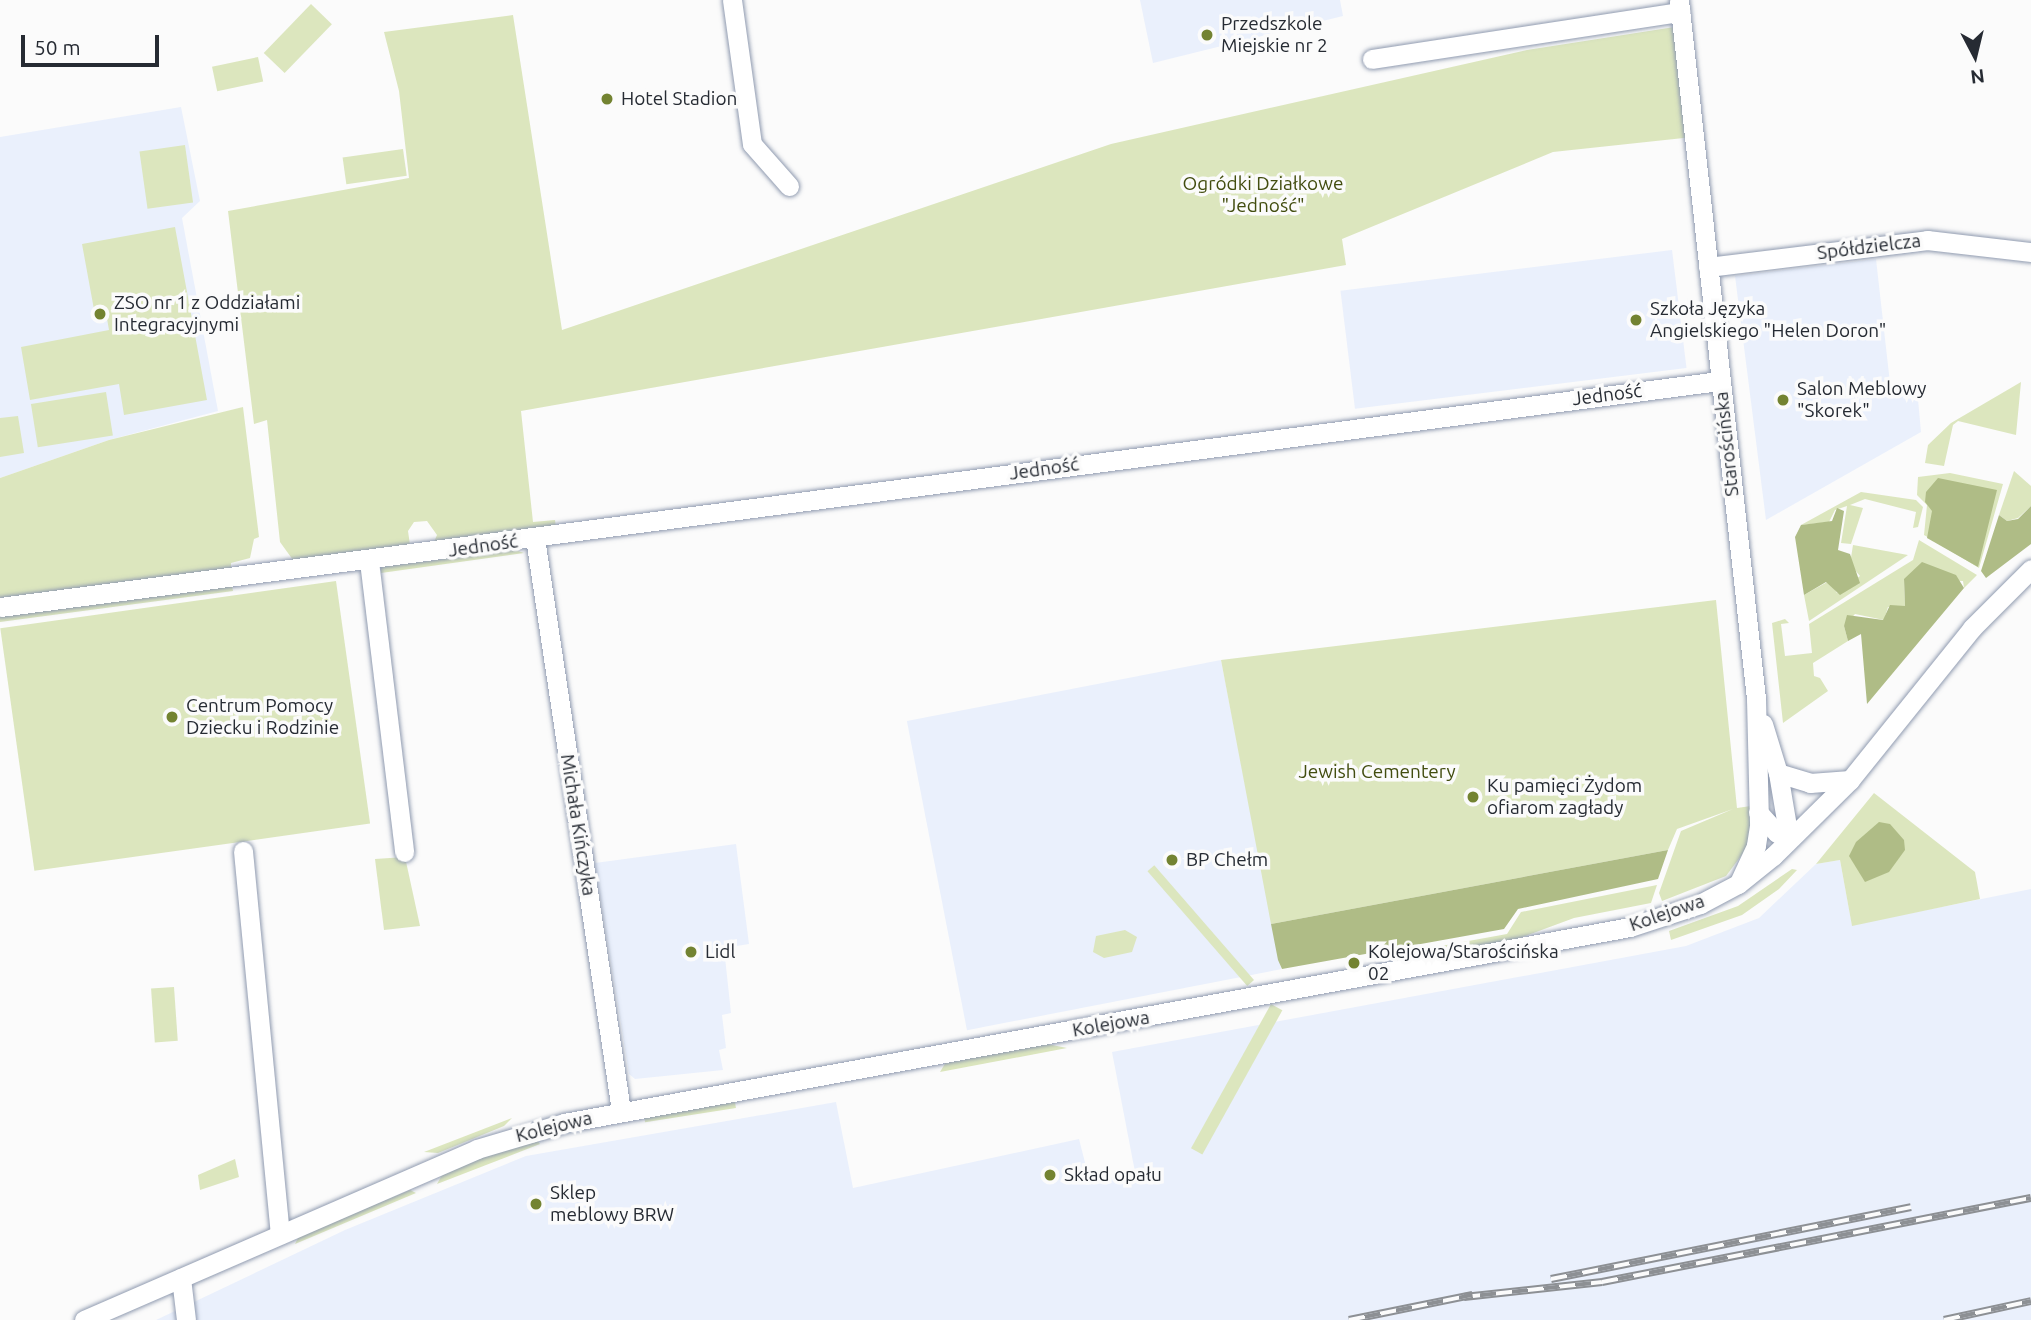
<!DOCTYPE html>
<html>
<head>
<meta charset="utf-8">
<style>
  body { margin:0 }
  #map { position:relative; width:2031px; height:1320px; overflow:hidden; background:#fbfbfb; font-family:Ubuntu,sans-serif }
  div>[style] { position:absolute }
  .built>* { inset:0; background:#eaf0fc; transform-origin:0 0 }
  .green>* { inset:0; background:#dce6be; transform-origin:0 0 }
  .forest>* { inset:0; background:#afbc86 }
  .roads { filter:drop-shadow(0 0 2px #909bb0) drop-shadow(0 0 2px #909bb0) }
  .minor>* { height:19px; margin:-9.5px; padding:0 9.5px; transform-origin:9.5px; border-radius:9.5px; background:#fff }
  .rail>* { height:8px; margin-top:-4px; transform-origin:0; background:repeating-linear-gradient(90deg,#fbfbfb 0 16px,#8d9094 0 32px); box-sizing:border-box; border-block:2px solid #8d9094 }
  .dots>* { width:19px; height:19px; translate:-50% -50%; box-sizing:border-box; border:4px solid #fbfbfb; border-radius:50% }
  span { translate:-50% -50%; white-space:nowrap; text-align:center; line-height:1.15; -webkit-text-stroke:7px #fbfbfb; paint-order:stroke }
  .poi-label { font-size:19px; color:#262b33 }
  .left { translate:0 -50%; text-align:left }
  .park-label { font-size:19px; color:#424d0f }
  .street-label { font-size:19px; color:#262b33 }
  .north { position:absolute; left:1940px; top:21px; width:70px; height:70px; -webkit-text-stroke:5px #fbfbfb; paint-order:stroke; rotate:173deg; font-size:19px; font-weight:700; line-height:28px; text-align:center; color:#262b33 }
  .north::after { content:''; display:block; margin:auto; width:24px; height:32px; background:#262b33; clip-path:polygon(50% 0,100% 100%,50% 72%,0 100%) }
  .scale { position:absolute; left:21px; top:35px; width:138px; height:32px; box-sizing:border-box; border:4px solid #262b33; border-top:0; padding-left:9px; font-size:21px; line-height:24px; white-space:nowrap; color:#262b33; -webkit-text-stroke:5px #fbfbfb; paint-order:stroke }
</style>
</head>
<body>
<div id="map">
  <div class="built">
    <div style="clip-path:polygon(1140px 0,1340px 0,1343px 16px,1153px 63px)"></div>
    <div style="clip-path:polygon(181px 107px,200px 201px,182px 218px,218px 411px,109px 440px,0 478px,0 137px)"></div>
    <div style="left:1672px;top:250px;width:119px;height:334px;rotate:83deg"></div>
    <div style="clip-path:polygon(1876px 259px,1891px 392px,1917px 388px,1921px 432px,1766px 520px,1735px 276px)"></div>
    <div style="left:1221px;top:660px;width:315px;height:320px;rotate:79deg"></div>
    <div style="clip-path:polygon(736px 844px,749px 944px,724px 948px,731px 1013px,722px 1015px,726px 1048px,719px 1050px,723px 1070px,635px 1079px,629px 1074px,595px 863px)"></div>
    <div style="clip-path:polygon(1840px 860px,1852px 925px,2031px 889px,2031px 1320px,156px 1320px,345px 1230px,526px 1156px,836px 1102px,853px 1188px,1079px 1139px,1090px 1182px,1135px 1172px,1112px 1052px,1686px 946px,1759px 918px,1816px 864px)"></div>
  </div>
  <div class="green">
    <div style="left:311px;top:4px;width:29px;height:68px;rotate:44deg"></div>
    <div style="clip-path:polygon(513px 15px,562px 330px,1111px 144px,1527px 50px,1681px 26px,1693px 137px,1553px 152px,1342px 239px,1346px 265px,521px 411px,533px 522px,555px 520px,556px 527px,434px 542px,437px 535px,427px 521px,414px 522px,408px 531px,410px 545px,293px 560px,280px 542px,267px 420px,254px 424px,228px 211px,409px 178px,399px 91px,384px 32px)"></div>
    <div style="left:258px;top:57px;width:25px;height:47px;rotate:78deg"></div>
    <div style="left:185px;top:145px;width:58px;height:46px;rotate:82deg"></div>
    <div style="left:403px;top:149px;width:27px;height:61px;rotate:82deg"></div>
    <div style="clip-path:polygon(175px 227px,207px 400px,124px 415px,119px 384px,30px 400px,21px 347px,109px 330px,106px 313px,95px 315px,82px 244px)"></div>
    <div style="clip-path:polygon(2021px 382px,2016px 435px,1958px 421px,1953px 425px,1944px 466px,1925px 463px,1928px 445px,1951px 423px)"></div>
    <div style="left:106px;top:392px;width:44px;height:76px;rotate:81deg"></div>
    <div style="clip-path:polygon(243px 407px,259px 537px,254px 539px,250px 558px,231px 563px,231px 569px,0 598px,0 478px,109px 440px)"></div>
    <div style="clip-path:polygon(18px 416px,24px 453px,0 457px,0 418px)"></div>
    <div style="clip-path:polygon(2014px 471px,2031px 486px,2031px 506px,2018px 518px,2007px 521px,1999px 515px)"></div>
    <div style="clip-path:polygon(1950px 473px,2003px 484px,1979px 568px,1924px 535px,1927px 505px,1917px 495px,1918px 477px)"></div>
    <div style="clip-path:polygon(1861px 492px,1916px 500px,1923px 507px,1918px 527px,1913px 528px,1916px 512px,1865px 499px,1850px 505px,1863px 508px,1851px 544px,1841px 543px,1847px 506px,1835px 510px,1829px 522px,1801px 525px)"></div>
    <div style="clip-path:polygon(1919px 540px,1977px 575px,1964px 588px,1963px 581px,1904px 579px,1905px 606px,1888px 607px,1884px 620px,1855px 614px,1844px 626px,1848px 641px,1813px 663px,1814px 676px,1820px 678px,1828px 691px,1783px 723px,1772px 623px,1785px 619px,1789px 623px,1781px 624px,1785px 656px,1812px 653px,1809px 624px,1913px 560px)"></div>
    <div style="clip-path:polygon(1853px 545px,1908px 555px,1809px 621px,1804px 595px,1829px 581px,1837px 593px,1860px 576px,1850px 564px)"></div>
    <div style="clip-path:polygon(515px 550px,524px 553px,381px 573px,381px 567px)"></div>
    <div style="left:336px;top:581px;width:245px;height:339px;rotate:82deg"></div>
    <div style="clip-path:polygon(232px 586px,233px 591px,0 622px,0 615px)"></div>
    <div style="clip-path:polygon(1716px 600px,1737px 808px,1751px 806px,1753px 840px,1726px 876px,1662px 901px,1659px 893px,1681px 831px,1733px 809px,1677px 829px,1668px 850px,1271px 924px,1221px 660px)"></div>
    <div style="clip-path:polygon(1874px 793px,1975px 872px,1980px 899px,1852px 926px,1840px 860px,1816px 864px)"></div>
    <div style="clip-path:polygon(405px 857px,420px 926px,384px 930px,375px 859px)"></div>
    <div style="clip-path:polygon(1792px 869px,1797px 870px,1779px 889px,1742px 915px,1671px 940px,1669px 931px,1738px 906px)"></div>
    <div style="clip-path:polygon(1657px 885px,1651px 903px,1574px 918px,1517px 939px,1442px 953px,1441px 946px,1507px 934px,1521px 912px)"></div>
    <div style="clip-path:polygon(1125px 930px,1137px 937px,1132px 952px,1104px 958px,1093px 952px,1096px 936px)"></div>
    <div style="left:1254px;top:980px;width:9px;height:152px;rotate:139deg"></div>
    <div style="left:174px;top:987px;width:54px;height:23px;rotate:86deg"></div>
    <div style="left:1271px;top:1004px;width:13px;height:165px;rotate:29deg"></div>
    <div style="clip-path:polygon(1047px 1044px,1067px 1048px,940px 1072px,946px 1062px)"></div>
    <div style="left:735px;top:1102px;width:6px;height:92px;rotate:81deg"></div>
    <div style="clip-path:polygon(512px 1118px,504px 1126px,438px 1153px,424px 1152px)"></div>
    <div style="clip-path:polygon(536px 1139px,540px 1144px,437px 1184px,442px 1175px,478px 1157px)"></div>
    <div style="clip-path:polygon(235px 1159px,239px 1177px,200px 1190px,198px 1175px)"></div>
    <div style="clip-path:polygon(410px 1190px,416px 1193px,295px 1244px,299px 1236px)"></div>
  </div>
  <div class="forest">
    <div style="clip-path:polygon(1938px 478px,1997px 490px,1978px 567px,1927px 538px,1932px 511px,1925px 502px,1926px 492px)"></div>
    <div style="clip-path:polygon(2031px 506px,2031px 544px,1986px 578px,1981px 571px,1999px 515px,2007px 521px,2018px 519px)"></div>
    <div style="clip-path:polygon(1837px 508px,1844px 511px,1838px 550px,1850px 554px,1860px 583px,1840px 595px,1826px 582px,1804px 595px,1795px 537px,1801px 525px,1832px 521px)"></div>
    <div style="clip-path:polygon(1922px 562px,1956px 575px,1964px 588px,1867px 704px,1861px 634px,1848px 641px,1844px 626px,1847px 615px,1883px 620px,1890px 605px,1905px 606px,1904px 579px)"></div>
    <div style="clip-path:polygon(1879px 822px,1890px 824px,1904px 840px,1905px 850px,1889px 872px,1865px 882px,1849px 856px,1856px 842px)"></div>
    <div style="clip-path:polygon(1668px 850px,1658px 879px,1518px 909px,1504px 929px,1282px 969px,1278px 960px,1271px 924px)"></div>
  </div>
  <div class="roads">
    <div class="minor">
      <div style="left:732px;top:0;width:145px;rotate:82.1deg"></div>
      <div style="left:752px;top:144px;width:56px;rotate:48.6deg"></div>
      <div style="left:1679px;top:0;width:703px;rotate:83.71deg"></div>
      <div style="left:1756px;top:699px;width:127px;rotate:88.6deg"></div>
      <div style="left:1759px;top:826px;width:20px;rotate:99deg"></div>
      <div style="left:1756px;top:846px;width:38px;rotate:115deg"></div>
      <div style="left:1372px;top:59px;width:312px;rotate:-8.7deg"></div>
      <div style="left:1708px;top:267px;width:221px;rotate:-7deg"></div>
      <div style="left:1927px;top:240px;width:105px;rotate:6.6deg"></div>
      <div style="left:535px;top:538px;width:579px;rotate:81.46deg"></div>
      <div style="left:369px;top:561px;width:293px;rotate:83.1deg"></div>
      <div style="left:0;top:607px;width:1735px;rotate:-7.49deg"></div>
      <div style="left:1763px;top:724px;width:51px;rotate:73deg"></div>
      <div style="left:1778px;top:773px;width:34px;rotate:17deg"></div>
      <div style="left:1810px;top:783px;width:40px;rotate:-4.3deg"></div>
      <div style="left:1758px;top:812px;width:28px;rotate:48deg"></div>
      <div style="left:1777px;top:833px;width:13px;rotate:23deg"></div>
      <div style="left:1789px;top:838px;width:66px;rotate:-99.6deg"></div>
      <div style="left:243px;top:851px;width:385px;rotate:84.5deg"></div>
      <div style="left:181px;top:1278px;width:42px;rotate:83.2deg"></div>
      <div style="left:84px;top:1320px;width:429px;rotate:-23.5deg"></div>
      <div style="left:477px;top:1149px;width:91px;rotate:-16.6deg"></div>
      <div style="left:564px;top:1123px;width:1084px;rotate:-10.42deg"></div>
      <div style="left:1630px;top:927px;width:74px;rotate:-18.2deg"></div>
      <div style="left:1700px;top:904px;width:43px;rotate:-27.8deg"></div>
      <div style="left:1738px;top:884px;width:45px;rotate:-38.7deg"></div>
      <div style="left:1773px;top:856px;width:108px;rotate:-44.6deg"></div>
      <div style="left:1850px;top:780px;width:195px;rotate:-51.2deg"></div>
      <div style="left:1972px;top:628px;width:83px;rotate:-45deg"></div>
    </div>
  </div>
  <div class="rail">
    <div style="left:1551px;top:1279px;width:367px;rotate:-11.3deg"></div>
    <div style="left:1464px;top:1297px;width:139px;rotate:-6.2deg"></div>
    <div style="left:1602px;top:1282px;width:437px;rotate:-11.1deg"></div>
    <div style="left:1349px;top:1320px;width:126px;rotate:-11.5deg"></div>
    <div style="left:1944px;top:1320px;width:89px;rotate:-12.3deg"></div>
  </div>
  <div class="dots">
    <div style="left:1207px;top:35px;background:#738331"></div>
    <div style="left:607px;top:99px;background:#738331"></div>
    <div style="left:100px;top:314px;background:#738331"></div>
    <div style="left:1636px;top:320px;background:#738331"></div>
    <div style="left:1783px;top:400px;background:#738331"></div>
    <div style="left:172px;top:717px;background:#738331"></div>
    <div style="left:1473px;top:797px;background:#738331"></div>
    <div style="left:1172px;top:860px;background:#738331"></div>
    <div style="left:691px;top:952px;background:#738331"></div>
    <div style="left:1354px;top:963px;background:#738331"></div>
    <div style="left:1050px;top:1175px;background:#738331"></div>
    <div style="left:536px;top:1204px;background:#738331"></div>
  </div>
  <div class="poi-label">
    <span class="left" style="left:1221px;top:35px">Przedszkole<br>Miejskie nr 2</span>
    <span class="left" style="left:621px;top:99px">Hotel Stadion</span>
    <span class="left" style="left:114px;top:314px">ZSO nr 1 z Oddziałami<br>Integracyjnymi</span>
    <span class="left" style="left:1650px;top:320px">Szkoła Języka<br>Angielskiego "Helen Doron"</span>
    <span class="left" style="left:1797px;top:400px">Salon Meblowy<br>"Skorek"</span>
    <span class="left" style="left:186px;top:717px">Centrum Pomocy<br>Dziecku i Rodzinie</span>
    <span class="left" style="left:1487px;top:797px">Ku pamięci Żydom<br>ofiarom zagłady</span>
    <span class="left" style="left:1186px;top:860px">BP Chełm</span>
    <span class="left" style="left:705px;top:952px">Lidl</span>
    <span class="left" style="left:1368px;top:963px">Kolejowa/Starościńska<br>02</span>
    <span class="left" style="left:1064px;top:1175px">Skład opału</span>
    <span class="left" style="left:550px;top:1204px">Sklep<br>meblowy BRW</span>
  </div>
  <div class="park-label">
    <span style="left:1263px;top:195px">Ogródki Działkowe<br>"Jedność"</span>
    <span style="left:1377px;top:772px">Jewish Cementery</span>
  </div>
  <div class="street-label">
    <span style="left:1869px;top:247px;rotate:-7deg">Spółdzielcza</span>
    <span style="left:1607px;top:395px;rotate:-7deg">Jedność</span>
    <span style="left:1727px;top:444px;rotate:-96deg">Starościńska</span>
    <span style="left:1044px;top:469px;rotate:-8deg">Jedność</span>
    <span style="left:483px;top:546px;rotate:-8deg">Jedność</span>
    <span style="left:578px;top:825px;rotate:81deg">Michała Kińczyka</span>
    <span style="left:1667px;top:913px;rotate:-19deg">Kolejowa</span>
    <span style="left:1111px;top:1024px;rotate:-10deg">Kolejowa</span>
    <span style="left:554px;top:1127px;rotate:-14deg">Kolejowa</span>
  </div>
  <div class="north">N</div>
  <div class="scale">50 m</div>
</div>
</body>
</html>
